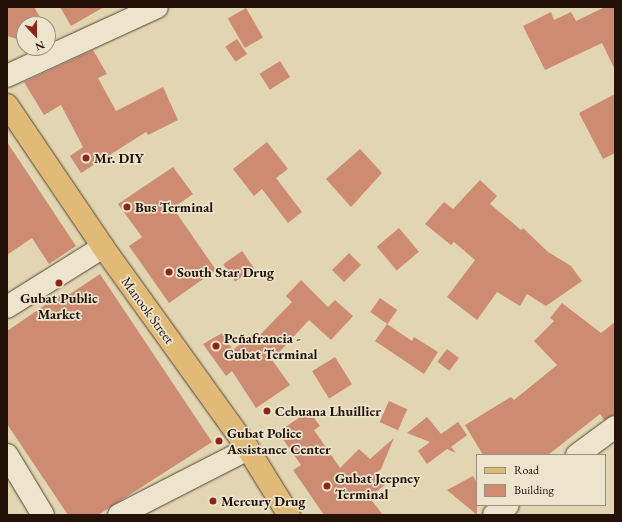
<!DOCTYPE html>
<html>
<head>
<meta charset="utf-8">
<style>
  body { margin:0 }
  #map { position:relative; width:622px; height:522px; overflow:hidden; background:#e2d5b1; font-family:"EB Garamond",serif }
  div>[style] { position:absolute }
  .building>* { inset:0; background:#cd8b72; transform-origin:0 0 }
  .roads { filter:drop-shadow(0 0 1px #524332) drop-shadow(0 0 1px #524332) }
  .minor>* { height:22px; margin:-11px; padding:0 11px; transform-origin:11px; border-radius:11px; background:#ece4cc }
  .major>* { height:22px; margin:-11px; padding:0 11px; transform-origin:11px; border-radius:11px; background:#e1ba78 }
  .dots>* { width:11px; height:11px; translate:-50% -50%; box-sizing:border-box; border:2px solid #ece4cc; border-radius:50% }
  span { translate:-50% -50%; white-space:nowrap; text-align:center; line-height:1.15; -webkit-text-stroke:3.5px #ece4cc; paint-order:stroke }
  .poi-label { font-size:14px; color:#221207; font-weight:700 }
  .left { translate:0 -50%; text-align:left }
  .street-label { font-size:14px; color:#221207 }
  .frame { position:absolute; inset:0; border:8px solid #221207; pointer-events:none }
  .legend { position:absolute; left:476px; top:454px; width:130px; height:52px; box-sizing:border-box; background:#ece4cc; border:1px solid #9b907d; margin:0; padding:5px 7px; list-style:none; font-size:12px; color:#221207 }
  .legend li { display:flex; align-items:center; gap:8px; height:20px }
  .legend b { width:20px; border:1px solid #9b907d }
  .north { position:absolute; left:16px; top:16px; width:40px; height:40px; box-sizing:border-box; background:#ece4cc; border:1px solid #9b907d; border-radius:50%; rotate:158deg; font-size:11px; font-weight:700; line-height:16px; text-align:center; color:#221207 }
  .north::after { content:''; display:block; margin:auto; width:14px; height:18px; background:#8f2418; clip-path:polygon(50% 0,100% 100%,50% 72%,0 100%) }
</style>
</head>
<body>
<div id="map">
  <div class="building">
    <div style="clip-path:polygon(7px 7px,34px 7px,44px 24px,24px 24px,24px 41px,7px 36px)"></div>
    <div style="clip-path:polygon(60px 7px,104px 7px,71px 26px)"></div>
    <div style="clip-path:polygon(605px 7px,615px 7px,615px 70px,602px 43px,545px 70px,523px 26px,551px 12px,554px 20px,571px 12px,576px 21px)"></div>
    <div style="left:246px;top:8px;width:34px;height:21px;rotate:60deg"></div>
    <div style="left:237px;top:39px;width:18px;height:14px;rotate:56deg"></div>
    <div style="clip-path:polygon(93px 50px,107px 74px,98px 78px,116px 111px,163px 87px,178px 120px,148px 135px,146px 132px,81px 173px,70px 156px,83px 147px,61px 105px,44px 115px,24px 82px)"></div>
    <div style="left:280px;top:61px;width:19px;height:24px;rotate:58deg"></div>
    <div style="clip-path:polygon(615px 94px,615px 153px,603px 159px,579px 113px)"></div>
    <div style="clip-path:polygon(7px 142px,76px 246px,49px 264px,32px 238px,7px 255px)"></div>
    <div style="clip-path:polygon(267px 142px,288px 169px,276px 178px,302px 212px,288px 223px,262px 189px,254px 196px,233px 169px)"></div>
    <div style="clip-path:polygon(360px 149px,382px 173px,351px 207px,326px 179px)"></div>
    <div style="clip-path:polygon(173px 167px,193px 194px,173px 208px,216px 270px,169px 303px,129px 246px,142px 237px,118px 204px)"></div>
    <div style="clip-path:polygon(480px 180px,497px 196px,490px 204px,521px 230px,523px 228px,548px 252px,571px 266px,582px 281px,546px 306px,527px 294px,520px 306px,497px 292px,477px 320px,447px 297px,475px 260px,454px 242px,451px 245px,425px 224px,444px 202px,453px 209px)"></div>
    <div style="left:399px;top:228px;width:31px;height:29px;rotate:50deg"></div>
    <div style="left:242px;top:251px;width:21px;height:23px;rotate:55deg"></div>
    <div style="left:349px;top:253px;width:17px;height:24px;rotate:45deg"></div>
    <div style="clip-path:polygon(100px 274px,212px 442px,98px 515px,68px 515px,7px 424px,7px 331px,64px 292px,67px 296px)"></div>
    <div style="clip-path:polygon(301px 280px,328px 307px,335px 300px,353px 316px,331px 340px,309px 320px,272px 360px,290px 385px,256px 408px,232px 371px,226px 376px,203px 344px,222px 333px,233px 350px,256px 331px,260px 335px,292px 302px,286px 296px)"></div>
    <div style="left:380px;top:298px;width:21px;height:17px;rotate:35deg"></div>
    <div style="clip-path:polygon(562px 303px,601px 333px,615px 322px,615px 415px,604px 420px,600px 414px,548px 455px,483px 455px,465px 425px,511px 397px,514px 400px,557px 365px,534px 341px,554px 321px,550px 318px)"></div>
    <div style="clip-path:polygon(387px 324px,412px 341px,414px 337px,438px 352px,424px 374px,375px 341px)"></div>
    <div style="left:447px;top:349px;width:15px;height:16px;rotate:37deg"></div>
    <div style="left:335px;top:357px;width:32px;height:27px;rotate:58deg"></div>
    <div style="left:389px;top:401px;width:20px;height:23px;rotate:24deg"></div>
    <div style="clip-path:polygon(309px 411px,320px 426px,314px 430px,340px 468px,359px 449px,370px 459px,394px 438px,381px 469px,376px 473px,385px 485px,369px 497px,383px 515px,324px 515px,293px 470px,301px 465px,278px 432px)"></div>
    <div style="clip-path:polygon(427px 417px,441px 434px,458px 422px,467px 435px,451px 447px,456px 453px,447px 449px,427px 464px,418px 451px,430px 442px,407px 433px)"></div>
    <div style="clip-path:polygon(473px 476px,477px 483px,477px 515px,447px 490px)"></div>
  </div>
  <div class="roads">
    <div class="minor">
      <div style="left:7px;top:76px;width:165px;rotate:-24.7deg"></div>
      <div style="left:7px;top:307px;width:113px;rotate:-32deg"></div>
      <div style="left:7px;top:455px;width:70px;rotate:59deg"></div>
      <div style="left:577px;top:455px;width:47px;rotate:-36.4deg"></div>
      <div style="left:119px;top:515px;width:145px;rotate:-27.1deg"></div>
      <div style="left:494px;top:515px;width:17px;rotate:-36deg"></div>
    </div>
    <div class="major">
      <div style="left:7px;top:105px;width:171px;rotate:55.9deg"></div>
      <div style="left:103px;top:247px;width:249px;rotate:54.3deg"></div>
      <div style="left:248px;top:449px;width:78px;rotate:58.2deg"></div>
    </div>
  </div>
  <div class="dots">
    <div style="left:86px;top:158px;background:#8f2418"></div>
    <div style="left:127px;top:207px;background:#8f2418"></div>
    <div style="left:169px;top:272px;background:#8f2418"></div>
    <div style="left:59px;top:283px;background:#8f2418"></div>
    <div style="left:216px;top:346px;background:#8f2418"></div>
    <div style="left:267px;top:411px;background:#8f2418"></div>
    <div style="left:219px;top:441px;background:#8f2418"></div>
    <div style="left:327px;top:486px;background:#8f2418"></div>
    <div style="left:213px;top:501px;background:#8f2418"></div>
  </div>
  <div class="poi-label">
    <span class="left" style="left:94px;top:158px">Mr. DIY</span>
    <span class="left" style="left:135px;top:207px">Bus Terminal</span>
    <span class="left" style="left:177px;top:272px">South Star Drug</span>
    <span style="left:59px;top:306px">Gubat Public<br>Market</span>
    <span class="left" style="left:224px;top:346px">Peñafrancia -<br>Gubat Terminal</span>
    <span class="left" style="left:275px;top:411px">Cebuana Lhuillier</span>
    <span class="left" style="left:227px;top:441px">Gubat Police<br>Assistance Center</span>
    <span class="left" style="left:335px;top:486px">Gubat Jeepney<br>Terminal</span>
    <span class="left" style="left:221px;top:501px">Mercury Drug</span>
  </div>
  <div class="street-label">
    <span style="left:148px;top:310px;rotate:54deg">Manook Street</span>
  </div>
  <div class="frame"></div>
  <ul class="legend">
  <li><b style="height:5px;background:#e1ba78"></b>Road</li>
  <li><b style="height:11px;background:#cd8b72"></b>Building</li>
  </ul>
  <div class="north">N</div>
</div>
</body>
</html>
